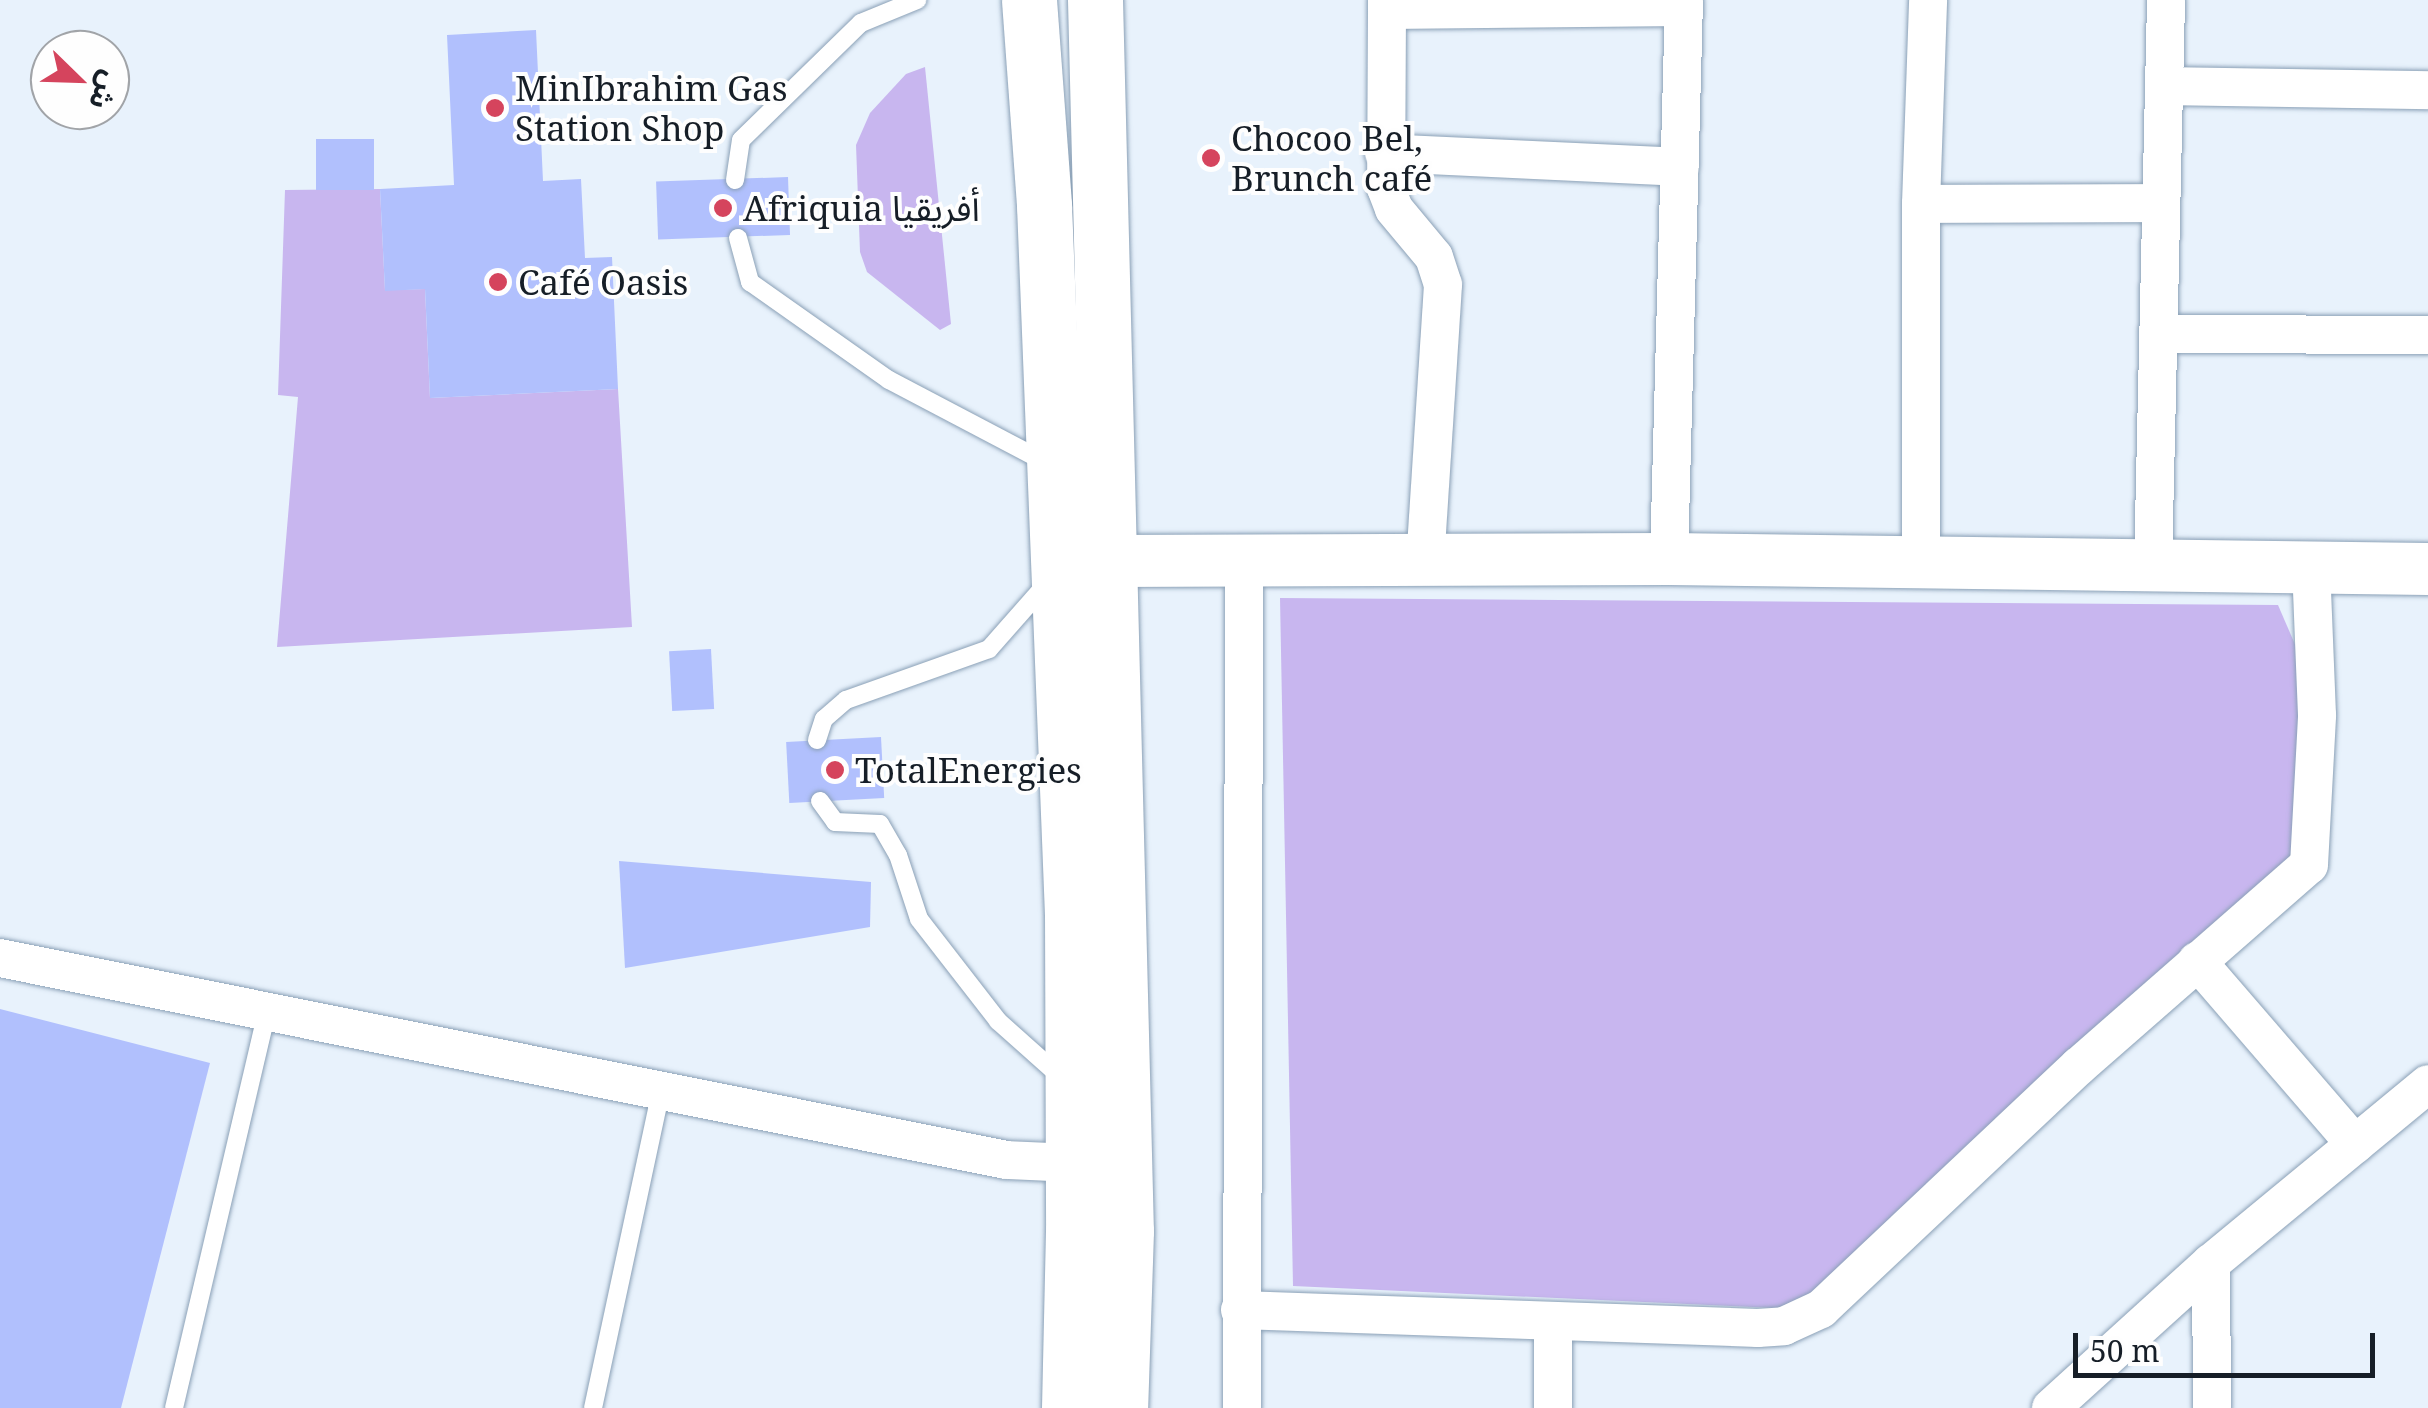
<!DOCTYPE html>
<html>
<head>
<meta charset="utf-8">
<style>
  body { margin:0 }
  #map { position:relative; width:2428px; height:1408px; overflow:hidden; background:#e8f2fc; font-family:"Noto Serif","Noto Sans Arabic",serif }
  div>[style] { position:absolute }
  .green>* { inset:0; background:#c8b6ef }
  .building>* { inset:0; background:#b1c0fd; transform-origin:0 0 }
  .roads { filter:drop-shadow(0 0 2px #8aa0b6) drop-shadow(0 0 2px #8aa0b6) }
  .lane>* { height:18px; margin:-9px; padding:0 9px; transform-origin:9px; border-radius:9px; background:#fff }
  .street>* { height:38px; margin:-19px; padding:0 19px; transform-origin:19px; border-radius:19px; background:#fff }
  .secondary>* { height:52px; margin:-26px; padding:0 26px; transform-origin:26px; border-radius:26px; background:#fff }
  .highway>* { height:55px; margin:-27.5px; padding:0 27.5px; transform-origin:27.5px; border-radius:27.5px; background:#fff }
  .dots>* { width:28px; height:28px; translate:-50% -50%; box-sizing:border-box; border:5px solid #fefefe; border-radius:50% }
  span { translate:-50% -50%; white-space:nowrap; text-align:center; line-height:1.15; -webkit-text-stroke:8px #fefefe; paint-order:stroke }
  .poi-label { font-size:35px; color:#161e27 }
  .left { translate:0 -50%; text-align:left }
  .north { position:absolute; left:30px; top:30px; width:100px; height:100px; box-sizing:border-box; background:#fefefe; border:2px solid #a1a4a8; border-radius:50%; rotate:113deg; font-size:28px; font-weight:700; line-height:40px; text-align:center; color:#161e27 }
  .north::after { content:''; display:block; margin:auto; width:35px; height:45px; background:#d5445d; clip-path:polygon(50% 0,100% 100%,50% 72%,0 100%) }
  .scale { position:absolute; left:2073px; top:1333px; width:302px; height:45px; box-sizing:border-box; border:5px solid #161e27; border-top:0; padding-left:12px; font-size:30px; line-height:35px; white-space:nowrap; color:#161e27; -webkit-text-stroke:8px #fefefe; paint-order:stroke }
</style>
</head>
<body>
<div id="map">
  <div class="green">
    <div style="clip-path:polygon(925px 67px,951px 324px,940px 330px,867px 272px,860px 252px,856px 145px,870px 113px,906px 74px)"></div>
    <div style="clip-path:polygon(380px 189px,385px 290px,425px 289px,430px 398px,618px 389px,632px 627px,277px 647px,298px 397px,278px 395px,285px 190px)"></div>
    <div style="clip-path:polygon(1280px 598px,2278px 605px,2319px 700px,2309px 842px,1795px 1309px,1293px 1286px)"></div>
  </div>
  <div class="building">
    <div style="clip-path:polygon(536px 30px,543px 181px,581px 179px,585px 258px,612px 257px,618px 389px,430px 398px,425px 289px,385px 291px,380px 189px,454px 185px,447px 35px)"></div>
    <div style="left:316px;top:139px;width:58px;height:51px"></div>
    <div style="left:788px;top:177px;width:58px;height:132px;rotate:88deg"></div>
    <div style="left:711px;top:649px;width:60px;height:42px;rotate:87deg"></div>
    <div style="left:881px;top:737px;width:61px;height:95px;rotate:87deg"></div>
    <div style="clip-path:polygon(619px 861px,871px 882px,870px 927px,625px 968px)"></div>
    <div style="clip-path:polygon(0 1009px,210px 1063px,121px 1408px,0 1408px)"></div>
  </div>
  <div class="roads">
    <div class="lane">
      <div style="left:735px;top:180px;width:40px;rotate:-81.5deg"></div>
      <div style="left:741px;top:140px;width:168px;rotate:-44.3deg"></div>
      <div style="left:861px;top:23px;width:61px;rotate:-22.3deg"></div>
      <div style="left:738px;top:238px;width:46px;rotate:74.7deg"></div>
      <div style="left:750px;top:282px;width:170px;rotate:35.2deg"></div>
      <div style="left:889px;top:380px;width:178px;rotate:27.7deg"></div>
      <div style="left:817px;top:740px;width:22px;rotate:-72deg"></div>
      <div style="left:824px;top:719px;width:29px;rotate:-41deg"></div>
      <div style="left:846px;top:700px;width:152px;rotate:-19.6deg"></div>
      <div style="left:989px;top:649px;width:89px;rotate:-48.6deg"></div>
      <div style="left:820px;top:801px;width:26px;rotate:54deg"></div>
      <div style="left:835px;top:822px;width:45px;rotate:2.5deg"></div>
      <div style="left:880px;top:824px;width:36px;rotate:60deg"></div>
      <div style="left:898px;top:855px;width:67px;rotate:71.8deg"></div>
      <div style="left:919px;top:919px;width:129px;rotate:52.2deg"></div>
      <div style="left:998px;top:1021px;width:87px;rotate:41.7deg"></div>
      <div style="left:174px;top:1408px;width:406px;rotate:-76.8deg"></div>
      <div style="left:593px;top:1408px;width:323px;rotate:-77.9deg"></div>
    </div>
    <div class="street">
      <div style="left:1387px;top:0;width:10px;rotate:90deg"></div>
      <div style="left:1387px;top:10px;width:296px;rotate:-0.6deg"></div>
      <div style="left:1387px;top:10px;width:178px;rotate:90.3deg"></div>
      <div style="left:1386px;top:188px;width:22px;rotate:69deg"></div>
      <div style="left:1394px;top:209px;width:62px;rotate:50.2deg"></div>
      <div style="left:1434px;top:257px;width:29px;rotate:72deg"></div>
      <div style="left:1443px;top:285px;width:276px;rotate:93.7deg"></div>
      <div style="left:2165px;top:86px;width:263px;rotate:0.9deg"></div>
      <div style="left:1384px;top:153px;width:296px;rotate:2.7deg"></div>
      <div style="left:1921px;top:204px;width:240px;rotate:-0.2deg"></div>
      <div style="left:2160px;top:334px;width:268px;rotate:0.2deg"></div>
      <div style="left:1669px;top:559px;width:559px;rotate:-88.46deg"></div>
      <div style="left:1921px;top:561px;width:357px;rotate:-90deg"></div>
      <div style="left:1921px;top:204px;width:204px;rotate:-88deg"></div>
      <div style="left:2153px;top:566px;width:566px;rotate:-88.68deg"></div>
      <div style="left:0;top:958px;width:1026px;rotate:11.35deg"></div>
      <div style="left:1006px;top:1160px;width:65px;rotate:2.6deg"></div>
      <div style="left:2197px;top:961px;width:242px;rotate:49.2deg"></div>
      <div style="left:2211px;top:1263px;width:145px;rotate:89.6deg"></div>
      <div style="left:1240px;top:1310px;width:518px;rotate:1.99deg"></div>
      <div style="left:1758px;top:1328px;width:26px;rotate:-4deg"></div>
      <div style="left:1784px;top:1326px;width:41px;rotate:-24.7deg"></div>
      <div style="left:1821px;top:1309px;width:354px;rotate:-43.3deg"></div>
      <div style="left:2079px;top:1066px;width:305px;rotate:-41.2deg"></div>
      <div style="left:2309px;top:865px;width:150px;rotate:-86.9deg"></div>
      <div style="left:2317px;top:715px;width:148px;rotate:-92.3deg"></div>
      <div style="left:1553px;top:1322px;width:86px;rotate:90deg"></div>
      <div style="left:1242px;top:1408px;width:847px;rotate:-89.86deg"></div>
      <div style="left:2051px;top:1408px;width:216px;rotate:-42.2deg"></div>
      <div style="left:2211px;top:1263px;width:281px;rotate:-39.5deg"></div>
    </div>
    <div class="secondary">
      <div style="left:1111px;top:561px;width:558px;rotate:-0.21deg"></div>
      <div style="left:1669px;top:559px;width:759px;rotate:0.75deg"></div>
    </div>
    <div class="highway">
      <div style="left:1029px;top:0;width:206px;rotate:85.8deg"></div>
      <div style="left:1044px;top:205px;width:711px;rotate:87.74deg"></div>
      <div style="left:1072px;top:915px;width:316px;rotate:89.8deg"></div>
      <div style="left:1073px;top:1231px;width:177px;rotate:91.3deg"></div>
      <div style="left:1095px;top:0;width:1231px;rotate:88.56deg"></div>
      <div style="left:1126px;top:1231px;width:177px;rotate:91.9deg"></div>
    </div>
  </div>
  <div class="dots">
    <div style="left:495px;top:108px;background:#d5445d"></div>
    <div style="left:1211px;top:158px;background:#d5445d"></div>
    <div style="left:723px;top:208px;background:#d5445d"></div>
    <div style="left:498px;top:282px;background:#d5445d"></div>
    <div style="left:835px;top:770px;background:#d5445d"></div>
  </div>
  <div class="poi-label">
    <span class="left" style="left:515px;top:108px">MinIbrahim Gas<br>Station Shop</span>
    <span class="left" style="left:1231px;top:158px">Chocoo Bel,<br>Brunch café</span>
    <span class="left" style="left:743px;top:208px">Afriquia أفريقيا</span>
    <span class="left" style="left:518px;top:282px">Café Oasis</span>
    <span class="left" style="left:855px;top:770px">TotalEnergies</span>
  </div>
  <div class="north">ش</div>
  <div class="scale">50 m</div>
</div>
</body>
</html>
